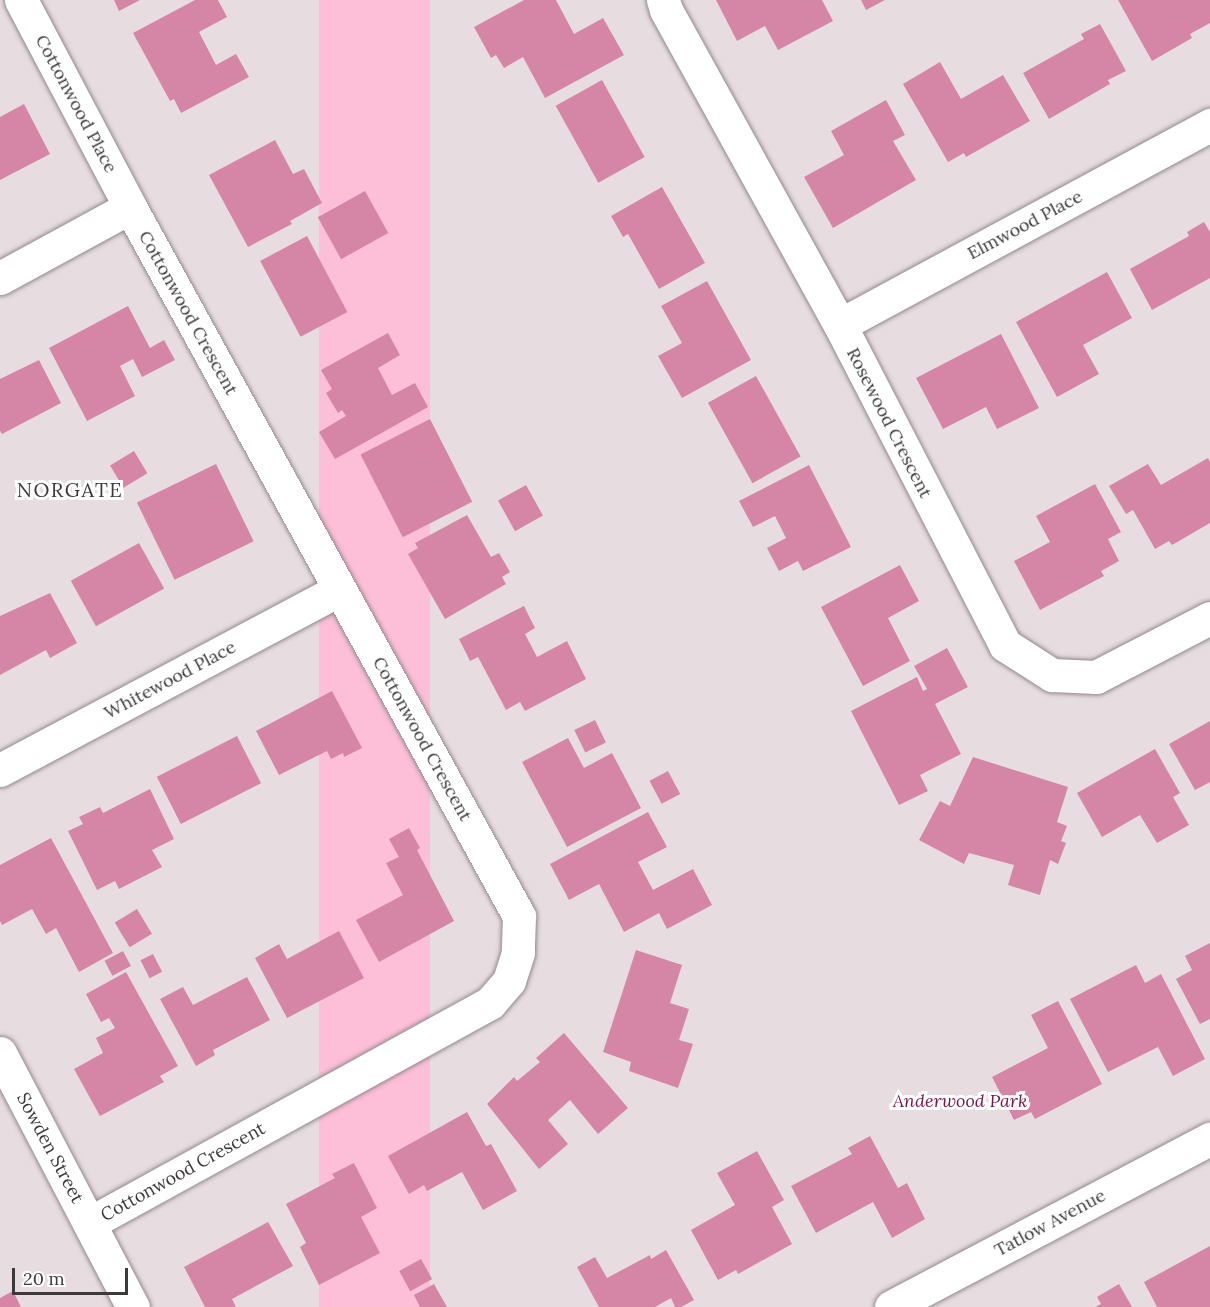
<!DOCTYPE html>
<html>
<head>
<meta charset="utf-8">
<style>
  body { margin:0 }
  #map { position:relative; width:1210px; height:1307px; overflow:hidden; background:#e7dde1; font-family:Lora,serif }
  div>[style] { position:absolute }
  .green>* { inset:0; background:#fdbed7; transform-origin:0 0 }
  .building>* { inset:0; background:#d586a7; transform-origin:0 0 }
  .roads { filter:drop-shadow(0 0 2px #92898c) drop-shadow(0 0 2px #92898c) }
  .minor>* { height:33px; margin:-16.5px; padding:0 16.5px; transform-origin:16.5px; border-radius:16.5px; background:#fff }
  span { translate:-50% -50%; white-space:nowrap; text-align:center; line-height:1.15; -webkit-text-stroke:6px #fff; paint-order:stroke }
  .street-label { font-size:18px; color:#3e3a3c }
  .park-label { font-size:18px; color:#751749; font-style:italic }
  .neighbourhood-label { font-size:20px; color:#3e3a3c; letter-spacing:1.5px }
  .scale { position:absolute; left:12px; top:1268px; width:116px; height:27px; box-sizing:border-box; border:3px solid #3e3a3c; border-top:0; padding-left:8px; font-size:18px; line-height:21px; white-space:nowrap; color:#3e3a3c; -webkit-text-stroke:4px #fff; paint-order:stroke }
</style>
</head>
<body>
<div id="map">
  <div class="green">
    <div style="left:319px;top:0;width:111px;height:1345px"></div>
  </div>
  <div class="building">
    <div style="clip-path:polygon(114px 0,140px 0,119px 11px)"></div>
    <div style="clip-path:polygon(195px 0,218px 0,227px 17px,199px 32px,216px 65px,236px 54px,249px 77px,181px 113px,174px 99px,170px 101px,133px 33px)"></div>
    <div style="clip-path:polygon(524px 0,556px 0,574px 34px,603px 18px,624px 55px,545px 98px,523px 57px,504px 68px,496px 55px,491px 58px,474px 27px)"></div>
    <div style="clip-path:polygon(716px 0,822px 0,833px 21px,778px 50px,765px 26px,737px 41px)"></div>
    <div style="clip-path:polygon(861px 0,885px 0,866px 10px)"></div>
    <div style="clip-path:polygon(1118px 0,1210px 0,1210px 23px,1190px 34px,1192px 38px,1152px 61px)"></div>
    <div style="clip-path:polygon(1100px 24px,1126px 71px,1108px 80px,1110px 84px,1049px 119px,1023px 73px,1084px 39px,1081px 34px)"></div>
    <div style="clip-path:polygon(940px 62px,961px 99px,1003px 75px,1030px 121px,966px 157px,964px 153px,948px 162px,903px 84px)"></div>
    <div style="left:602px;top:80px;width:88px;height:53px;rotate:61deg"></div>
    <div style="clip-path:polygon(886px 100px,905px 135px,893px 141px,916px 180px,833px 228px,804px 177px,844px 155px,831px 131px)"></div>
    <div style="clip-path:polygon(24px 104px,50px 154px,0 180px,0 117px)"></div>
    <div style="clip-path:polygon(275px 140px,293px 174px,304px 169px,322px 203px,290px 221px,292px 224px,248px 247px,209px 175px)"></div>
    <div style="clip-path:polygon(662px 187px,705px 263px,659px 289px,628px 234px,623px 237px,611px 216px)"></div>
    <div style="left:365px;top:191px;width:48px;height:54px;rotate:61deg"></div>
    <div style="clip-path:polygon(1204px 222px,1210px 232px,1210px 278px,1152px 310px,1130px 269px,1189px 236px,1187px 232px)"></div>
    <div style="left:307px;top:236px;width:86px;height:53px;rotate:62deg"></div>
    <div style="clip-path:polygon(1107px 272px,1132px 318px,1083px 345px,1099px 374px,1057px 397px,1016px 322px)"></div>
    <div style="clip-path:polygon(707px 281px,751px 360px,682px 398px,658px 356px,682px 343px,661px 306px)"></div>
    <div style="clip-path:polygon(128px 306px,150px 348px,164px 340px,175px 360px,142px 377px,133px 359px,120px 366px,135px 396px,87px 421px,49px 348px)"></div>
    <div style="clip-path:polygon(388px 333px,400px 355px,378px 368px,392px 395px,415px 383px,428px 407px,335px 459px,319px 432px,346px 416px,342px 410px,338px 413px,326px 393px,332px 389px,321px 370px)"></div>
    <div style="clip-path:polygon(1001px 334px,1039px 408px,997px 429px,986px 407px,943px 429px,916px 378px)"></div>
    <div style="clip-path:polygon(39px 360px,61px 403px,2px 434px,0 431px,0 379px)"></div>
    <div style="left:756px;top:376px;width:92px;height:55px;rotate:61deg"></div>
    <div style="left:430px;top:419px;width:93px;height:78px;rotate:63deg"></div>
    <div style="left:134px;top:451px;width:26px;height:28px;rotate:59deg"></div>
    <div style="clip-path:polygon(1208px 458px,1210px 462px,1210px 523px,1172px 545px,1169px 541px,1155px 549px,1133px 510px,1126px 514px,1109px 486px,1148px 464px,1161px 485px)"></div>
    <div style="left:216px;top:464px;width:86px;height:88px;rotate:64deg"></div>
    <div style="clip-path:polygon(809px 465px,851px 547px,803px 571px,798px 561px,779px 571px,767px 548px,786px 538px,775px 516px,753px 527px,739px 501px)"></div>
    <div style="clip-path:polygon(1095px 484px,1121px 532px,1108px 539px,1119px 561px,1101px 571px,1104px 576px,1040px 610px,1014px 561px,1050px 542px,1036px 516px)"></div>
    <div style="left:526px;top:485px;width:35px;height:32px;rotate:61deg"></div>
    <div style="clip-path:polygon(467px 515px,491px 557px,499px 553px,510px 572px,502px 577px,506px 584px,445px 619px,408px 554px,418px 548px,415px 543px)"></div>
    <div style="left:139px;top:543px;width:52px;height:78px;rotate:61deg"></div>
    <div style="clip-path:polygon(900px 565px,919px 601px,888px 618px,910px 661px,863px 686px,821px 607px)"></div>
    <div style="clip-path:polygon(50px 593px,77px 643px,50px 658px,46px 650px,0 675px,0 616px)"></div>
    <div style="clip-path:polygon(524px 606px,535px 628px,525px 634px,537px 657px,567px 641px,586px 679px,525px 711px,520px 702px,506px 710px,478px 657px,470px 661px,459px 639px)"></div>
    <div style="clip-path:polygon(947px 648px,968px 687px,935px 704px,961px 754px,920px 775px,928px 791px,899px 805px,851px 711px,917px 677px,923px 691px,927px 689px,914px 666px)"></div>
    <div style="clip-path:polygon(332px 691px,362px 748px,344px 757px,343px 753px,331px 759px,327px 751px,279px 775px,256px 731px)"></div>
    <div style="left:595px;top:720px;width:25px;height:23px;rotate:64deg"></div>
    <div style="clip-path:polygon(1210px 721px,1210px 782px,1195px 790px,1169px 744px)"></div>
    <div style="left:237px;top:736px;width:53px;height:90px;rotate:63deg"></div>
    <div style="clip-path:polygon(568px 738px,584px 768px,612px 753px,641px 808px,567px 847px,522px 762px)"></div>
    <div style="clip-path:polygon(1155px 749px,1180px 793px,1173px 797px,1189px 825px,1157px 843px,1140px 815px,1102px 837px,1077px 793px)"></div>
    <div style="clip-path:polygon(973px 757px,1068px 787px,1057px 822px,1067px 826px,1061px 841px,1066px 843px,1058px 864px,1050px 860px,1040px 895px,1008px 885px,1014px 865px,969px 853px,964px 864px,919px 840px,940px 801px,950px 806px)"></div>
    <div style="left:668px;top:771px;width:26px;height:21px;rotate:62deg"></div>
    <div style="clip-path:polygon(150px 789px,174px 839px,152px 850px,162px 867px,119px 889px,115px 881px,97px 890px,68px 831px,83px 824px,79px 817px,100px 807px,103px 813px)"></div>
    <div style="clip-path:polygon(648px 812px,667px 847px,638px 862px,653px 890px,693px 869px,712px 905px,667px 929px,659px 913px,624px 932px,599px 884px,569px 900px,550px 864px)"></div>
    <div style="clip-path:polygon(409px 828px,420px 848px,417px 850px,454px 921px,379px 962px,356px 920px,403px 895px,386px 863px,399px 857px,389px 839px)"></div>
    <div style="clip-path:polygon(51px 838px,113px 953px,79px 972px,56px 928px,46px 934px,32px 909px,2px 925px,0 921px,0 865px)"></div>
    <div style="left:137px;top:909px;width:29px;height:26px;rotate:59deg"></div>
    <div style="clip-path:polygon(339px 931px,364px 978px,287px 1018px,255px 958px,279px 944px,287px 959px)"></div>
    <div style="clip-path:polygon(1210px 943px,1210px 1019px,1200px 1024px,1176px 979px,1192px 970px,1185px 956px)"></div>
    <div style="clip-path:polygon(636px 950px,682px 965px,670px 1003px,689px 1009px,679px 1040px,693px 1044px,678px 1088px,629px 1071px,631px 1062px,603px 1052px)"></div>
    <div style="left:123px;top:951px;width:17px;height:21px;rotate:62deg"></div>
    <div style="left:153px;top:954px;width:20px;height:14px;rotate:63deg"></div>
    <div style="clip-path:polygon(1136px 965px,1145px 983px,1161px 974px,1205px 1059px,1173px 1076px,1158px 1047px,1108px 1072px,1070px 999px)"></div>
    <div style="clip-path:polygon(126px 972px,178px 1066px,160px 1076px,164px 1082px,100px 1116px,74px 1069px,103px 1053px,96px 1038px,115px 1028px,109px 1018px,101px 1022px,86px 994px)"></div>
    <div style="clip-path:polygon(247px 977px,270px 1020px,213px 1050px,215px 1055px,196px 1066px,160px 999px,183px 987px,193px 1005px)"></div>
    <div style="clip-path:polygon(1058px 1001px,1102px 1084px,1035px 1119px,1031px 1112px,1014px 1120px,992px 1077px,1048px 1048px,1031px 1015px)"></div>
    <div style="clip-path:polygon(564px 1033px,628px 1108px,598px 1134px,570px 1100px,548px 1120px,568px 1144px,539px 1169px,487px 1104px,514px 1077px,517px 1081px,540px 1062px,536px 1058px)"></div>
    <div style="clip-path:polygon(467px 1112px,486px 1146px,491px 1144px,517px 1191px,483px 1210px,462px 1172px,427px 1191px,424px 1185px,409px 1194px,388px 1156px)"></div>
    <div style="clip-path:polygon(870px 1136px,898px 1188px,907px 1183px,925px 1219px,892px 1238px,873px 1202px,816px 1233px,791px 1186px,852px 1154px,848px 1148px)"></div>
    <div style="clip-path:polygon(757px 1151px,784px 1200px,772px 1207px,792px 1244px,738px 1274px,736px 1270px,718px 1280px,691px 1230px,735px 1205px,717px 1173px)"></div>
    <div style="clip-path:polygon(354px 1163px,377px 1208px,361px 1217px,380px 1253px,319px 1285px,300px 1247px,306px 1243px,286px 1204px,335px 1178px,332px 1174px)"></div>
    <div style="clip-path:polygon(268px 1222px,293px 1266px,232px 1299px,236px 1307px,205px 1307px,184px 1267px)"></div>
    <div style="clip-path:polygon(1210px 1246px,1210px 1307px,1157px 1307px,1144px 1282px)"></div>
    <div style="clip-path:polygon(666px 1250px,694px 1300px,681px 1307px,675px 1307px,671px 1298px,655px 1307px,599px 1307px,577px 1267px,595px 1257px,607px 1278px,650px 1255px,651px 1259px)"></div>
    <div style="left:421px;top:1259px;width:23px;height:25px;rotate:61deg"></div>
    <div style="clip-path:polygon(434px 1284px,447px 1307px,420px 1307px,414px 1295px)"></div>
    <div style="clip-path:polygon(1119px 1284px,1132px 1307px,1095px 1307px,1101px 1304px,1097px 1297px)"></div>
    <div style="clip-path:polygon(13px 1291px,21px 1307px,0 1307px,0 1298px)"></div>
  </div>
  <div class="roads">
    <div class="minor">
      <div style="left:21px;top:0;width:234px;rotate:62.2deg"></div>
      <div style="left:663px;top:0;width:10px;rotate:73deg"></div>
      <div style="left:666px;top:10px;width:360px;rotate:61.1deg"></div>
      <div style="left:840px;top:325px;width:360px;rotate:62.7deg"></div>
      <div style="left:1005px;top:645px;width:56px;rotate:32.6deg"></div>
      <div style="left:1052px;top:675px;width:44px;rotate:2.6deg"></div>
      <div style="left:1096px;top:677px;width:128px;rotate:-27.4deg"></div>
      <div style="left:0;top:278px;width:148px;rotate:-28.6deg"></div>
      <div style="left:130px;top:207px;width:809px;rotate:61.25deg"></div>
      <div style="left:519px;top:916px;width:37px;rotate:92deg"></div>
      <div style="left:518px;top:953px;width:29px;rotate:108deg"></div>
      <div style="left:509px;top:981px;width:29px;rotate:131deg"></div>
      <div style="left:490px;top:1003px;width:457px;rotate:151.2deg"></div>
      <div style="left:840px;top:325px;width:421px;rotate:-28.4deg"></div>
      <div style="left:0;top:770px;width:384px;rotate:-28deg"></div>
      <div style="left:0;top:1053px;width:287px;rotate:62.4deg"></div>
      <div style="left:891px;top:1307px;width:361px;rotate:-27.8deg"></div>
    </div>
  </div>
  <div class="street-label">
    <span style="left:76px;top:104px;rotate:62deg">Cottonwood Place</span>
    <span style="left:1025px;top:225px;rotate:-28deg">Elmwood Place</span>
    <span style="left:188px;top:313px;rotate:61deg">Cottonwood Crescent</span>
    <span style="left:889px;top:423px;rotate:63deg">Rosewood Crescent</span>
    <span style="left:170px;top:680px;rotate:-28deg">Whitewood Place</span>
    <span style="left:422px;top:739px;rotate:61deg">Cottonwood Crescent</span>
    <span style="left:50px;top:1148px;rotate:62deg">Sowden Street</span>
    <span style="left:183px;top:1172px;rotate:-29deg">Cottonwood Crescent</span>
    <span style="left:1050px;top:1223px;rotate:-28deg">Tatlow Avenue</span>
  </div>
  <div class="park-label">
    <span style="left:960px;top:1101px">Anderwood Park</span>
  </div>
  <div class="neighbourhood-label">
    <span style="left:70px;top:489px">NORGATE</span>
  </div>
  <div class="scale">20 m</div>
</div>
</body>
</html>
